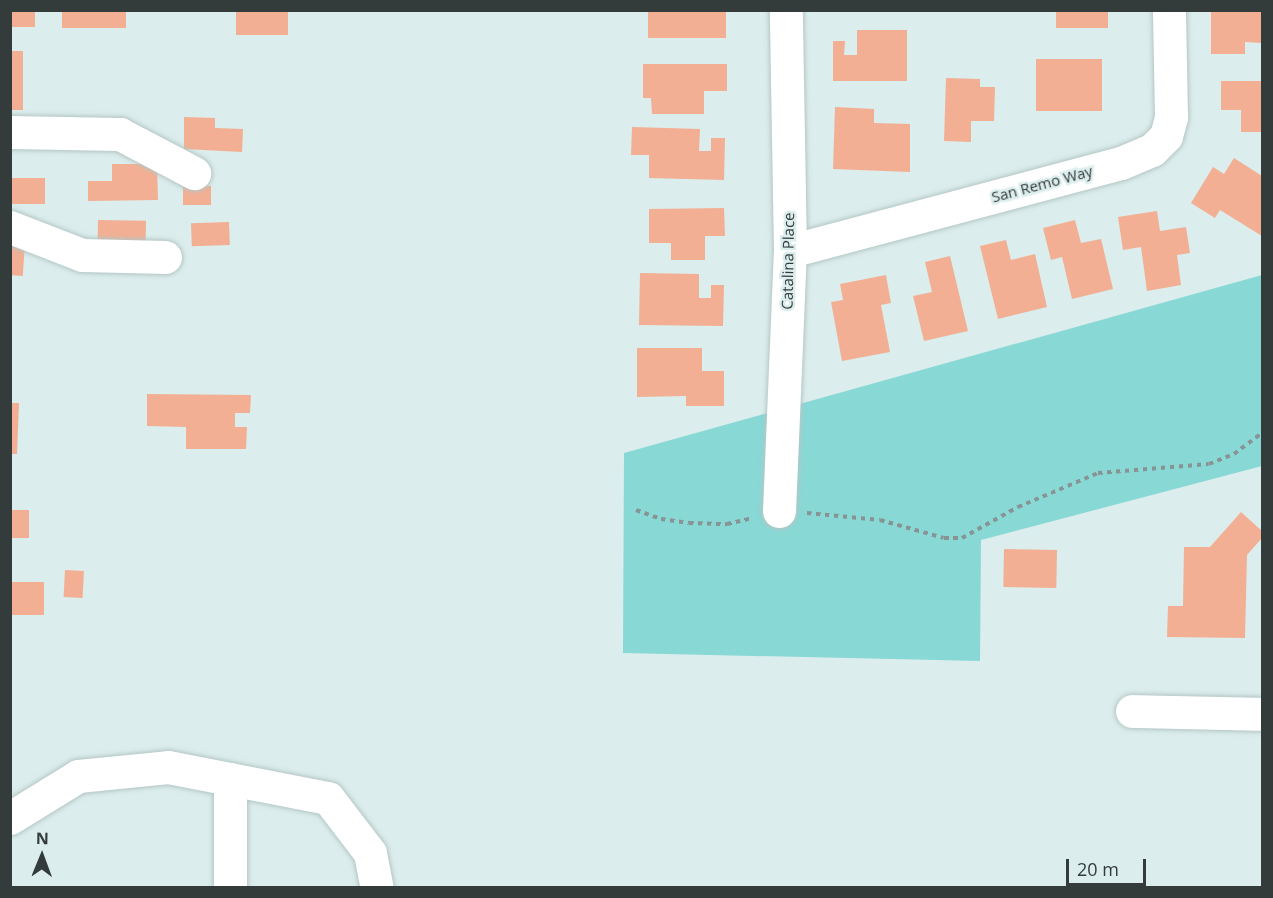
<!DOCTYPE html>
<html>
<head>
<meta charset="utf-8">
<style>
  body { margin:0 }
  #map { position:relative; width:1273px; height:898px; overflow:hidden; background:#dbedec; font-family:"Open Sans",sans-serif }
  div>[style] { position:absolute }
  .green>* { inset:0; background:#88d8d6 }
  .building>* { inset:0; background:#f3af93; transform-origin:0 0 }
  .path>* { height:4px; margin-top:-2px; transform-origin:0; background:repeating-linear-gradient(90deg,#879493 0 4.5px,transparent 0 9px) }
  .roads { filter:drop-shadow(0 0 2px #b4c6c5) drop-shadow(0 0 2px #b4c6c5) }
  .minor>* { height:33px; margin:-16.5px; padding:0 16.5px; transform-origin:16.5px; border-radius:16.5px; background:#fff }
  span { translate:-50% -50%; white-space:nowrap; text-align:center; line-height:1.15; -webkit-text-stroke:5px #dbedec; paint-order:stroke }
  .street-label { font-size:15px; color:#343c3b }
  .frame { position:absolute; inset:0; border:12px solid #343c3b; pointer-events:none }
  .north { position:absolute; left:12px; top:826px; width:60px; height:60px; -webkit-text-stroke:4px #dbedec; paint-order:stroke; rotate:1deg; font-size:16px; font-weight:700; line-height:24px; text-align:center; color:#343c3b }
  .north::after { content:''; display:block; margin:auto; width:21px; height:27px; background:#343c3b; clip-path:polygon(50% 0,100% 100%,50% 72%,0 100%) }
  .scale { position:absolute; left:1066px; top:859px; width:80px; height:27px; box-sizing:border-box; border:3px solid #343c3b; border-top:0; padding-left:8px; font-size:18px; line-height:21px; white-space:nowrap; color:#343c3b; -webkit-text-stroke:4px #dbedec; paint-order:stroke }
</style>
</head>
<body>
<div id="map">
  <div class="green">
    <div style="clip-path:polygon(1262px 275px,1262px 466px,981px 540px,980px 661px,623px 653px,624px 453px)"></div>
  </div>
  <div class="building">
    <div style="left:10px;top:10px;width:25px;height:17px"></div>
    <div style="left:62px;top:10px;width:64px;height:18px"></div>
    <div style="left:236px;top:10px;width:52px;height:25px"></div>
    <div style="left:648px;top:10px;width:78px;height:28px"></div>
    <div style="left:1056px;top:10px;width:52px;height:18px"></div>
    <div style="clip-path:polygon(1211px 10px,1262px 10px,1262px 43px,1245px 42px,1245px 54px,1211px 54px)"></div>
    <div style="clip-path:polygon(857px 30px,907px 30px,907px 81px,833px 81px,833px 41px,845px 41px,844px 55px,857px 55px)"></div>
    <div style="left:10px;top:51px;width:13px;height:59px"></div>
    <div style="left:1102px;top:59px;width:52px;height:66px;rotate:90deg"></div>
    <div style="clip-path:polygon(643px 64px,727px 64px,727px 91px,704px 91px,704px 114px,652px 114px,651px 98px,643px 98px)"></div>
    <div style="clip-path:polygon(946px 78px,980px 79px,980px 87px,995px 87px,994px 121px,971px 121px,971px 142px,944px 141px)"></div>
    <div style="clip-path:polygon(1221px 81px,1262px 81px,1262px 132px,1241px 132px,1241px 110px,1221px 110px)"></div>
    <div style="clip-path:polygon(835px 107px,874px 109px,874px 123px,910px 124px,910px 172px,833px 169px)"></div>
    <div style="clip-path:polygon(184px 117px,215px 118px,215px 128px,243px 129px,242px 152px,184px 149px)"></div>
    <div style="clip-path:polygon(632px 127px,700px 129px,699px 151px,711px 151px,711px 138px,725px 138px,724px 180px,649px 178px,649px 155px,631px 155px)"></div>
    <div style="clip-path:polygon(1234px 158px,1262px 176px,1262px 236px,1220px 210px,1215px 218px,1191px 203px,1213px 167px,1224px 174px)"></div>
    <div style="clip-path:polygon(112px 164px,157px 164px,158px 200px,88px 201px,88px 181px,112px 181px)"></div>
    <div style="left:10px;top:178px;width:35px;height:26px"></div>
    <div style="left:211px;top:186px;width:19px;height:28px;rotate:90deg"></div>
    <div style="clip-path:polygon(724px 208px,725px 236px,705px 236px,705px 260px,671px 260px,671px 243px,649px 243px,649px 209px)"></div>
    <div style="clip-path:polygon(1157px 211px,1160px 231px,1186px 227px,1190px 253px,1177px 255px,1181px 285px,1147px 291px,1141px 247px,1123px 250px,1118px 217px)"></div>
    <div style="left:98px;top:220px;width:48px;height:29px;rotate:1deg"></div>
    <div style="clip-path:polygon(1075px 220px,1081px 243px,1101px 239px,1113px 289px,1072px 299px,1062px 257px,1051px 260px,1043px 228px)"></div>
    <div style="left:229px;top:222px;width:23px;height:38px;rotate:88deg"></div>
    <div style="clip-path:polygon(1006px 240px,1011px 260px,1035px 254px,1047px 307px,998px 319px,980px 246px)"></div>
    <div style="left:10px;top:243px;width:15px;height:32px;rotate:4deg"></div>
    <div style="clip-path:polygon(950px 256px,968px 331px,924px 341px,913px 296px,932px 292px,925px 262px)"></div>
    <div style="clip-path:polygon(640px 273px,699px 274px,699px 298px,711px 298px,711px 285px,724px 285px,723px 326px,639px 325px)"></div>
    <div style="clip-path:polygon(886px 275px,891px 303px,881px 305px,890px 352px,842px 361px,831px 302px,843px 300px,840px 284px)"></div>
    <div style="clip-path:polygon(637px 348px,702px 348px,702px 371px,724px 371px,724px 406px,686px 406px,686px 396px,637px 397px)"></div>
    <div style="clip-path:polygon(147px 394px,251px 395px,250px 413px,235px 413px,235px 427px,247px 427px,246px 449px,186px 449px,186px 427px,147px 426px)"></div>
    <div style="clip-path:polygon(10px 403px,19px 403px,17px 454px,10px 454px)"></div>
    <div style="left:10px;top:510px;width:19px;height:28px"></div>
    <div style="clip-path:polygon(1241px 512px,1262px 531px,1262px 538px,1247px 555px,1245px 638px,1167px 637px,1168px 606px,1183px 606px,1184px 547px,1210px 547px)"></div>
    <div style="left:1004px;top:549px;width:53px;height:38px;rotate:1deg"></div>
    <div style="left:65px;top:570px;width:19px;height:27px;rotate:3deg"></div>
    <div style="left:10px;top:582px;width:34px;height:33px"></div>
  </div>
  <div class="path">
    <div style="left:636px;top:510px;width:27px;rotate:20deg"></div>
    <div style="left:661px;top:519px;width:28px;rotate:8deg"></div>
    <div style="left:689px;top:523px;width:38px;rotate:2deg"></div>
    <div style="left:727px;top:524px;width:26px;rotate:-13deg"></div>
    <div style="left:807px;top:513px;width:73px;rotate:5.5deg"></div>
    <div style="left:880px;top:520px;width:66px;rotate:15.7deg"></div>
    <div style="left:944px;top:538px;width:18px"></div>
    <div style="left:962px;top:538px;width:64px;rotate:-29deg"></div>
    <div style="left:1018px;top:507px;width:87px;rotate:-23deg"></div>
    <div style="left:1098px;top:473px;width:111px;rotate:-4.6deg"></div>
    <div style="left:1209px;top:464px;width:27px;rotate:-22deg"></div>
    <div style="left:1234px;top:454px;width:35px;rotate:-37deg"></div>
  </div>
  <div class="roads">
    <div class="minor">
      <div style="left:10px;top:132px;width:110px;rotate:1deg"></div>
      <div style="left:120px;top:134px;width:84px;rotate:27.8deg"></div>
      <div style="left:10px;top:227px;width:77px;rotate:21.3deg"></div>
      <div style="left:82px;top:255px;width:83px;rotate:1.4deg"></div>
      <div style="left:790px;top:251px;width:342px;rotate:-14.9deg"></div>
      <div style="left:1121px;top:163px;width:34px;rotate:-23deg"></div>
      <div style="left:1152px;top:150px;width:20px;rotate:-45deg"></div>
      <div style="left:1166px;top:136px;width:20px;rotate:-75deg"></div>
      <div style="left:1171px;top:117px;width:107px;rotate:-91.1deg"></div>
      <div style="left:779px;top:511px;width:260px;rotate:-87.6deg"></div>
      <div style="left:790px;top:251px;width:241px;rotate:-91deg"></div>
      <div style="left:1132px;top:711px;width:130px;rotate:1.3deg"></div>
      <div style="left:230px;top:779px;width:109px;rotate:90deg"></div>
      <div style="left:10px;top:818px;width:80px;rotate:-31.7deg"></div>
      <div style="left:78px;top:776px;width:90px;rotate:-5.7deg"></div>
      <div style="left:168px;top:767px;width:163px;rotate:11deg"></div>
      <div style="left:328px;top:798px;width:69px;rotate:52.6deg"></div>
      <div style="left:370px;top:853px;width:36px;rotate:79deg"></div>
    </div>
  </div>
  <div class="street-label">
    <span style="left:1042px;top:184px;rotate:-15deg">San Remo Way</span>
    <span style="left:788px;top:261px;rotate:-89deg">Catalina Place</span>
  </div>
  <div class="frame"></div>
  <div class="north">N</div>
  <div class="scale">20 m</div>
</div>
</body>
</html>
